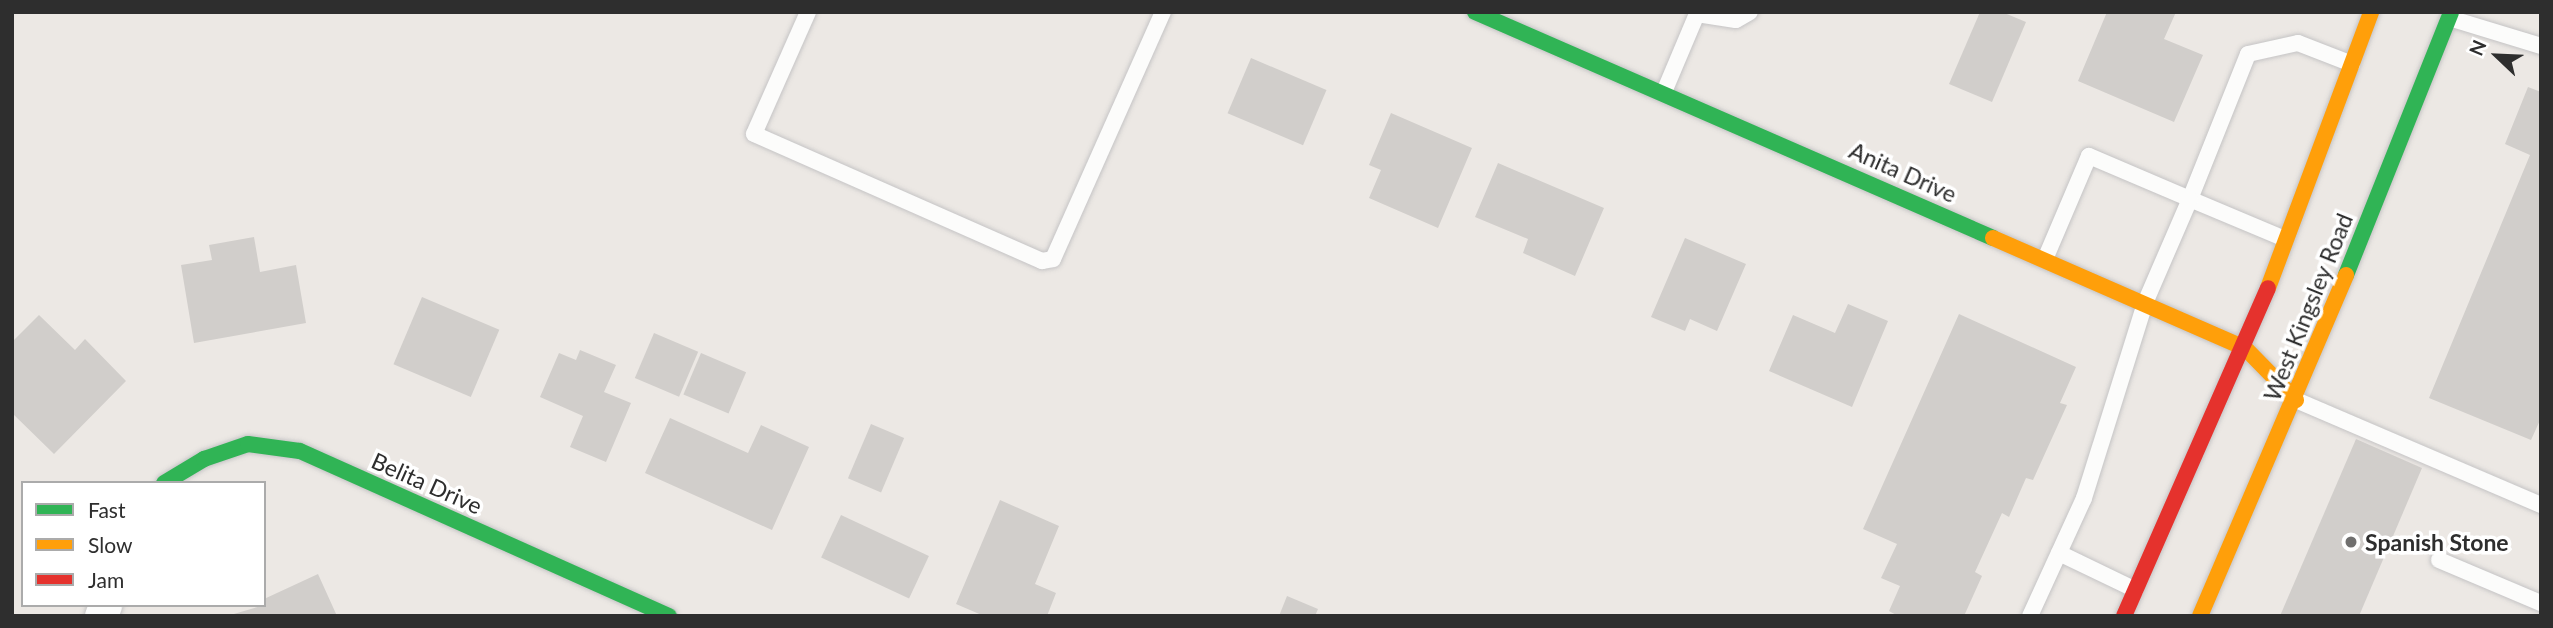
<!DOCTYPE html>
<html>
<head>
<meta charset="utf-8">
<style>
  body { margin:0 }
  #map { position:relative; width:2553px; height:628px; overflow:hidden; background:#ece8e4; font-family:Lato,sans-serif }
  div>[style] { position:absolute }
  .building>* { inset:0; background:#d1cecb; transform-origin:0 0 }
  .roads { filter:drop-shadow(0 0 2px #c5c4c5) drop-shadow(0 0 2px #c5c4c5) }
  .lane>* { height:16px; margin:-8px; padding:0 8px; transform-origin:8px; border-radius:8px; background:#fcfcfb }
  .street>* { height:33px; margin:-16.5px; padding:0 16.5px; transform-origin:16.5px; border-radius:16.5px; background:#fcfcfb }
  .fast>* { height:16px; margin:-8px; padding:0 8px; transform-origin:8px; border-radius:8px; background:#30b455 }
  .slow>* { height:16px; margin:-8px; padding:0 8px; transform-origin:8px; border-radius:8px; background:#ff9f0a }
  .jam>* { height:16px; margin:-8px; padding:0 8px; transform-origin:8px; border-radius:8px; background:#e5322d }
  .dots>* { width:19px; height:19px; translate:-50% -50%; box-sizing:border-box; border:4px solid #fff; border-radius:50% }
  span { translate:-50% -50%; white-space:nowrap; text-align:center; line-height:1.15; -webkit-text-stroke:7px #fff; paint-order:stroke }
  .street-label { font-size:23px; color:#2e2e2e }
  .poi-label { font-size:23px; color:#2e2e2e; font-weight:700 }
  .left { translate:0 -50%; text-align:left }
  .frame { position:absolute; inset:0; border:14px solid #2e2e2e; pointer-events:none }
  .legend { position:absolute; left:21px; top:481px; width:245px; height:126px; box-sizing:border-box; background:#fff; border:2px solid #ababab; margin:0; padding:9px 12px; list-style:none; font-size:21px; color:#2e2e2e }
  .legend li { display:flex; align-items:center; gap:14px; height:35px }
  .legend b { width:35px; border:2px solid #ababab }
  .north { position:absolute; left:2462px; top:21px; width:70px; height:70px; -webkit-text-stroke:5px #fff; paint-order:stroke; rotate:293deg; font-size:19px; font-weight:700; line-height:28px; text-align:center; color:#2e2e2e }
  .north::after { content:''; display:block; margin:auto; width:24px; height:32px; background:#2e2e2e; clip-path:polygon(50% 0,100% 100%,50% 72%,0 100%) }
</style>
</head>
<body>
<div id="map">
  <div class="building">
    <div style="clip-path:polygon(1980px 12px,2002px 12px,2026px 22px,1992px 102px,1949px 84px)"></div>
    <div style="clip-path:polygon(2107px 12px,2176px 12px,2164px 39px,2203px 55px,2174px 122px,2078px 81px)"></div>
    <div style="left:1251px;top:58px;width:82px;height:60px;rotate:23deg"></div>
    <div style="clip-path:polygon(2528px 87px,2541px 92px,2541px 418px,2531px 440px,2429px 398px,2530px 155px,2505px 144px)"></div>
    <div style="clip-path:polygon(1391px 113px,1472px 148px,1438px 228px,1369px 198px,1381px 170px,1369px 165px)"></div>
    <div style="clip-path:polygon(1498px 163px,1604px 208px,1575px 276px,1523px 253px,1528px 239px,1475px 217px)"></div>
    <div style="clip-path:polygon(254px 237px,260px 272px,296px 265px,306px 323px,194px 343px,181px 265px,212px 260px,209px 245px)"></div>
    <div style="clip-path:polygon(1685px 238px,1746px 264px,1717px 331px,1690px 319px,1685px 331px,1651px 317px)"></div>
    <div style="left:422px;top:297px;width:84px;height:73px;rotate:23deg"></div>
    <div style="clip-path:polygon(1848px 304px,1888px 321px,1852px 407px,1769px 371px,1793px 315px,1835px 333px)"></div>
    <div style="clip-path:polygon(1959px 314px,2076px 367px,2060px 403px,2067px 405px,2033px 480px,2026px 478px,2009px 517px,2002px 513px,1975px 572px,1982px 576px,1964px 616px,1898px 616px,1889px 611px,1900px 586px,1881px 578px,1897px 544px,1863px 529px)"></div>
    <div style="clip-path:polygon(39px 315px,75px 350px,85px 339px,126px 381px,54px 454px,12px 413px,12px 342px)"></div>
    <div style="left:654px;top:333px;width:48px;height:49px;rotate:23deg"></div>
    <div style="clip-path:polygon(580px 350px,616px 365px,604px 392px,631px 403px,606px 462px,570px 447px,583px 416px,540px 397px,559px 353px,576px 360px)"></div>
    <div style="left:701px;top:353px;width:49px;height:45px;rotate:23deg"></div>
    <div style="clip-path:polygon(670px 418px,748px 453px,761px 425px,809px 447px,772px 530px,645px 473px)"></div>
    <div style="left:871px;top:424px;width:36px;height:59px;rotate:23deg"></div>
    <div style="clip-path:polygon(2356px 439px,2422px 468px,2359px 616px,2280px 616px)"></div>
    <div style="clip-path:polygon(1000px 500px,1059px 526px,1035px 584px,1056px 593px,1047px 616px,984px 616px,956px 604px)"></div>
    <div style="left:841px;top:515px;width:97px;height:47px;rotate:25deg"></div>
    <div style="clip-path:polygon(318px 574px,337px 616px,227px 616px,264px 605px,264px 599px)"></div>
    <div style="clip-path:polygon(1287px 596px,1318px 609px,1315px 616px,1279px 616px)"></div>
  </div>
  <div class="roads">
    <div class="lane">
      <div style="left:808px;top:12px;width:133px;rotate:113.9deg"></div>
      <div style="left:754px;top:134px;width:315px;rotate:23.8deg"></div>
      <div style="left:1042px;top:261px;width:11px;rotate:-10deg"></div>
      <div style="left:1053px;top:259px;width:270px;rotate:-66deg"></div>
      <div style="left:2449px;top:18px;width:96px;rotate:16.9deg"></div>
      <div style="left:1664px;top:92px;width:85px;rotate:-67.1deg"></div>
      <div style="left:1697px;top:14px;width:39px;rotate:9deg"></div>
      <div style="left:1736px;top:20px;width:16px;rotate:-30deg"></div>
      <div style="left:2285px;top:239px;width:103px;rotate:-157.2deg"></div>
      <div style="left:2190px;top:199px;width:156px;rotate:-68.2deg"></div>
      <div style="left:2248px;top:54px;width:51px;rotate:-12.4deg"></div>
      <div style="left:2298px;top:43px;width:58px;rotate:21.3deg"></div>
      <div style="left:2296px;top:400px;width:267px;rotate:23.2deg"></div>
      <div style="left:2059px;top:553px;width:85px;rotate:25.7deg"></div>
      <div style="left:2439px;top:560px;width:111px;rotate:22.9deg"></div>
      <div style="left:2030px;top:616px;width:130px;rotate:-65.4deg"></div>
      <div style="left:2084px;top:498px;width:204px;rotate:-72.6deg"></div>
      <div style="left:2145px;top:303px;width:113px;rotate:-66.6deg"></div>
      <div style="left:2190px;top:199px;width:110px;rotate:-156.9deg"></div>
      <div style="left:2089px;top:156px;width:112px;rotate:113.1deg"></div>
    </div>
    <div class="street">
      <div style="left:101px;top:616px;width:12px;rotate:-70deg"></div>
    </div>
    <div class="fast">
      <div style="left:1475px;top:12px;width:565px;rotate:23.57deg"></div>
      <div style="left:2346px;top:275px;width:283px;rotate:-68.2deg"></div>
      <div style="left:164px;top:483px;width:47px;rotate:-31deg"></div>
      <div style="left:204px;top:459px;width:46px;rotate:-18.8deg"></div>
      <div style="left:248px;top:444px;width:52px;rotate:7.7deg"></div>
      <div style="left:300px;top:451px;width:404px;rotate:24.1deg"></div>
    </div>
    <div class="slow">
      <div style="left:1993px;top:238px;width:275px;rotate:23.6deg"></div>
      <div style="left:2245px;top:348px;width:73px;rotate:45.6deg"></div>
      <div style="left:2268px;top:288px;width:295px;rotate:-69.5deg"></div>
      <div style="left:2200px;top:616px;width:371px;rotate:-66.8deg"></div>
    </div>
    <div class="jam">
      <div style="left:2124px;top:616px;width:358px;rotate:-66.3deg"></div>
    </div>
  </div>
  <div class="dots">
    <div style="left:2351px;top:542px;background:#706f6e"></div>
  </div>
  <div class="street-label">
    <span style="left:1903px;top:172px;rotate:24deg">Anita Drive</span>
    <span style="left:2308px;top:307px;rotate:-68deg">West Kingsley Road</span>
    <span style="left:427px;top:483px;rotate:24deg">Belita Drive</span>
  </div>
  <div class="poi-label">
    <span class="left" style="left:2365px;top:542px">Spanish Stone</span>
  </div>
  <div class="frame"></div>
  <ul class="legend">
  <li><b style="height:9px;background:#30b455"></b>Fast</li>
  <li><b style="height:9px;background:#ff9f0a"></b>Slow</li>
  <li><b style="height:9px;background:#e5322d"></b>Jam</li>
  </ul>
  <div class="north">N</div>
</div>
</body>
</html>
